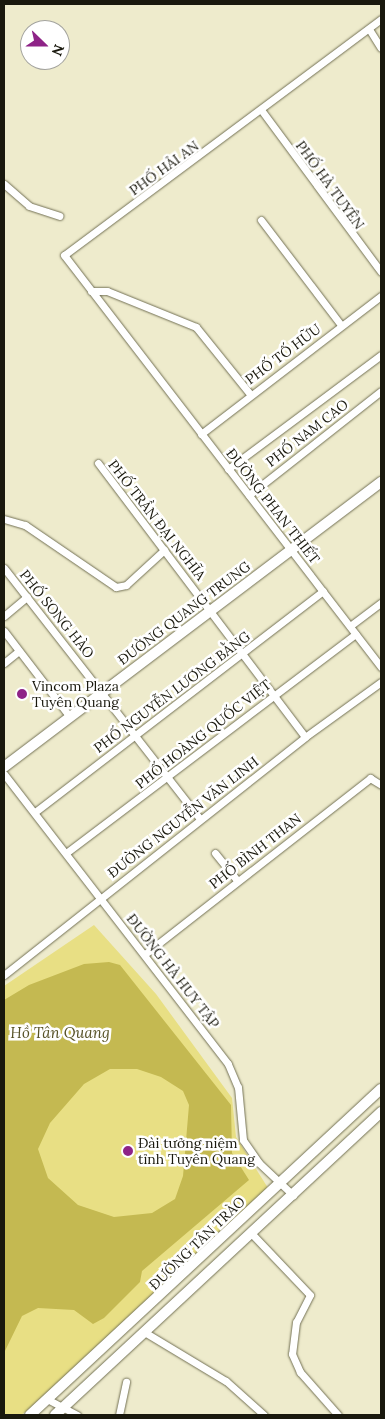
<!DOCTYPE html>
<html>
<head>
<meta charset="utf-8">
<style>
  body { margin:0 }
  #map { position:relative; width:385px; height:1419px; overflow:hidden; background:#eeebcc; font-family:Lora,serif }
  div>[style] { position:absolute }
  .green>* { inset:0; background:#e8df84 }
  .water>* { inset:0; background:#c4b951 }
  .roads { filter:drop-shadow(0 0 1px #737155) drop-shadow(0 0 1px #737155) }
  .street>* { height:7px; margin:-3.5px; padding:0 3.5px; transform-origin:3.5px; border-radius:3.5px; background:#fff }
  .secondary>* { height:10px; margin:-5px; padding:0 5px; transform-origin:5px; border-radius:5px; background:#fff }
  .dots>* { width:14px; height:14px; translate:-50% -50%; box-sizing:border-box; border:2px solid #fff; border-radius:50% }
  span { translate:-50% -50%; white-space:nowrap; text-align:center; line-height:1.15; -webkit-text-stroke:5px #fff; paint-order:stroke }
  .street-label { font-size:14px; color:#19180d }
  .poi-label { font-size:14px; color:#19180d }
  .left { translate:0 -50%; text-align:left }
  .water-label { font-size:15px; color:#565126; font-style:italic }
  .frame { position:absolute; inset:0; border:5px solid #19180d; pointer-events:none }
  .north { position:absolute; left:20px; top:20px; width:50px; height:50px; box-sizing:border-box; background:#fff; border:1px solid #a3a39e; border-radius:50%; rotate:112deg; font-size:14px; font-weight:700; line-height:20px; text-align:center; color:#19180d }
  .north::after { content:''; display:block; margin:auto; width:18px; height:22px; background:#8e2387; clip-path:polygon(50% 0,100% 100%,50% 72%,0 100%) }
</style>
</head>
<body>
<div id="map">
  <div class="green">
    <div style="clip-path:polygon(94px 925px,156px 994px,232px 1098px,236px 1137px,268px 1188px,85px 1369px,21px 1415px,4px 1415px,4px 986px)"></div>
  </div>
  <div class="water">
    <div style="clip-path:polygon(evenodd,109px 962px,120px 965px,231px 1105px,232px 1153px,249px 1180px,142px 1271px,140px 1282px,104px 1318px,93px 1324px,74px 1310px,38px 1308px,22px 1316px,4px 1353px,4px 1000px,29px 985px,84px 964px,109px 962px,110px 1069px,137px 1069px,161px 1077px,183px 1091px,189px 1105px,183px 1176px,175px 1199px,152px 1213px,114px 1217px,78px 1205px,48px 1178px,38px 1149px,50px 1123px,84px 1084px,110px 1069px)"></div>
  </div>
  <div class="roads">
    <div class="street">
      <div style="left:381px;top:19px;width:395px;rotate:143.3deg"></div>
      <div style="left:64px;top:255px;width:520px;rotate:52.42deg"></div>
      <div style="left:369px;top:29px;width:22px;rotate:58deg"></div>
      <div style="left:262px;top:111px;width:200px;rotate:53.5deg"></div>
      <div style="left:4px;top:184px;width:33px;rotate:41deg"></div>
      <div style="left:29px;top:206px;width:32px;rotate:18deg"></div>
      <div style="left:261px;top:220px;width:132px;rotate:52.7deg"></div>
      <div style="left:91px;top:291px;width:16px"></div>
      <div style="left:107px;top:291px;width:96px;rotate:22deg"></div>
      <div style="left:196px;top:327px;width:86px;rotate:51.1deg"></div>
      <div style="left:201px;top:434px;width:227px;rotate:-37.5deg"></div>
      <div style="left:98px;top:463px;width:343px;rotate:52.9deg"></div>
      <div style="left:228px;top:469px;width:191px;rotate:-36.7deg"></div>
      <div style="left:249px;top:495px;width:168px;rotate:-38.2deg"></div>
      <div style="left:4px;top:519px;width:22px;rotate:16deg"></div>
      <div style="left:25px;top:525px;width:110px;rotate:34.3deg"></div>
      <div style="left:116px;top:587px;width:10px;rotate:-11deg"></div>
      <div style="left:126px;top:585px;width:52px;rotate:-42.6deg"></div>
      <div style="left:4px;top:568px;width:318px;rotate:52deg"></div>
      <div style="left:4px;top:616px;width:30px;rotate:-40deg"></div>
      <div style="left:350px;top:626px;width:39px;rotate:-37deg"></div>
      <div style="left:4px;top:631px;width:108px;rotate:52.5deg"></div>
      <div style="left:4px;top:663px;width:19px;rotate:-39deg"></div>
      <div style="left:4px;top:774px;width:366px;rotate:52.3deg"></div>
      <div style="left:228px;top:1064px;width:25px;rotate:67deg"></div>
      <div style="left:238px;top:1087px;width:53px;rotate:84.6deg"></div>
      <div style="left:243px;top:1140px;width:28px;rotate:55deg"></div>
      <div style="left:259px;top:1163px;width:47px;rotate:43.3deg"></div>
      <div style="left:35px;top:812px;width:363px;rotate:-37.5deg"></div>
      <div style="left:66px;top:853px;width:363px;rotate:-37.1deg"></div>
      <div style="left:215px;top:853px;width:35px;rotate:51deg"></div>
      <div style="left:145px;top:954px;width:286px;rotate:-38deg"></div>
      <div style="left:370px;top:778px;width:13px;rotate:32deg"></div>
      <div style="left:4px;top:975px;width:384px;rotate:-38.3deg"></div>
      <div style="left:305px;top:737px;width:94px;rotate:-35.9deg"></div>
      <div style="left:252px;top:1234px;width:84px;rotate:46.4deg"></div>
      <div style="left:310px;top:1295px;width:30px;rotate:117deg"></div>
      <div style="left:296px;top:1322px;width:32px;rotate:97deg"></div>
      <div style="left:292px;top:1354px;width:20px;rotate:66deg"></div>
      <div style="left:300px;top:1372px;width:57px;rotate:48.5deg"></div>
      <div style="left:146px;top:1333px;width:93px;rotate:31deg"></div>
      <div style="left:226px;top:1381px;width:51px;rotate:41.8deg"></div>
      <div style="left:49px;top:1400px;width:32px;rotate:28deg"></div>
      <div style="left:119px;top:1415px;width:34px;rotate:-78deg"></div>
    </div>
    <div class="secondary">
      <div style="left:4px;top:767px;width:473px;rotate:-37.1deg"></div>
      <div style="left:30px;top:1415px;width:479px;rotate:-42.9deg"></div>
      <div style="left:55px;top:1415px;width:445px;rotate:-42.9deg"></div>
    </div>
  </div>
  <div class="dots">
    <div style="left:22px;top:694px;background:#8e2387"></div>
    <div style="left:128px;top:1151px;background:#8e2387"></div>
  </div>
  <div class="street-label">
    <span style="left:164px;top:168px;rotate:-36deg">PHỐ HẢI AN</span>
    <span style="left:330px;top:185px;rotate:54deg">PHỐ HÀ TUYÊN</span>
    <span style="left:283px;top:354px;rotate:-37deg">PHỐ TỐ HỮU</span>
    <span style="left:307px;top:433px;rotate:-38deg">PHỐ NAM CAO</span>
    <span style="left:273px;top:506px;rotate:52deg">ĐƯỜNG PHAN THIẾT</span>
    <span style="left:157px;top:520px;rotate:52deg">PHỐ TRẦN ĐẠI NGHĨA</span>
    <span style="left:184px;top:613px;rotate:-37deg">ĐƯỜNG QUANG TRUNG</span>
    <span style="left:57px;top:614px;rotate:51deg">PHỐ SONG HÀO</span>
    <span style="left:172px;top:692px;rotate:-37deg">PHỐ NGUYỄN LƯƠNG BẰNG</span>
    <span style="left:203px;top:734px;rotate:-38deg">PHỐ HOÀNG QUỐC VIỆT</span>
    <span style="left:183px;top:817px;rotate:-38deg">ĐƯỜNG NGUYỄN VĂN LINH</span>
    <span style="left:255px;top:851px;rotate:-38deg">PHỐ BÌNH THAN</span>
    <span style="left:173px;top:971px;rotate:52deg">ĐƯỜNG HÀ HUY TẬP</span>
    <span style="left:197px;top:1243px;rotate:-44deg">ĐƯỜNG TÂN TRÀO</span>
  </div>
  <div class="poi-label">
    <span class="left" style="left:32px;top:694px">Vincom Plaza<br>Tuyên Quang</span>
    <span class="left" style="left:138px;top:1151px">Đài tưởng niệm<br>tỉnh Tuyên Quang</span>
  </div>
  <div class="water-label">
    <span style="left:60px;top:1033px">Hồ Tân Quang</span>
  </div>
  <div class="frame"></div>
  <div class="north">N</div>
</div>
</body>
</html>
